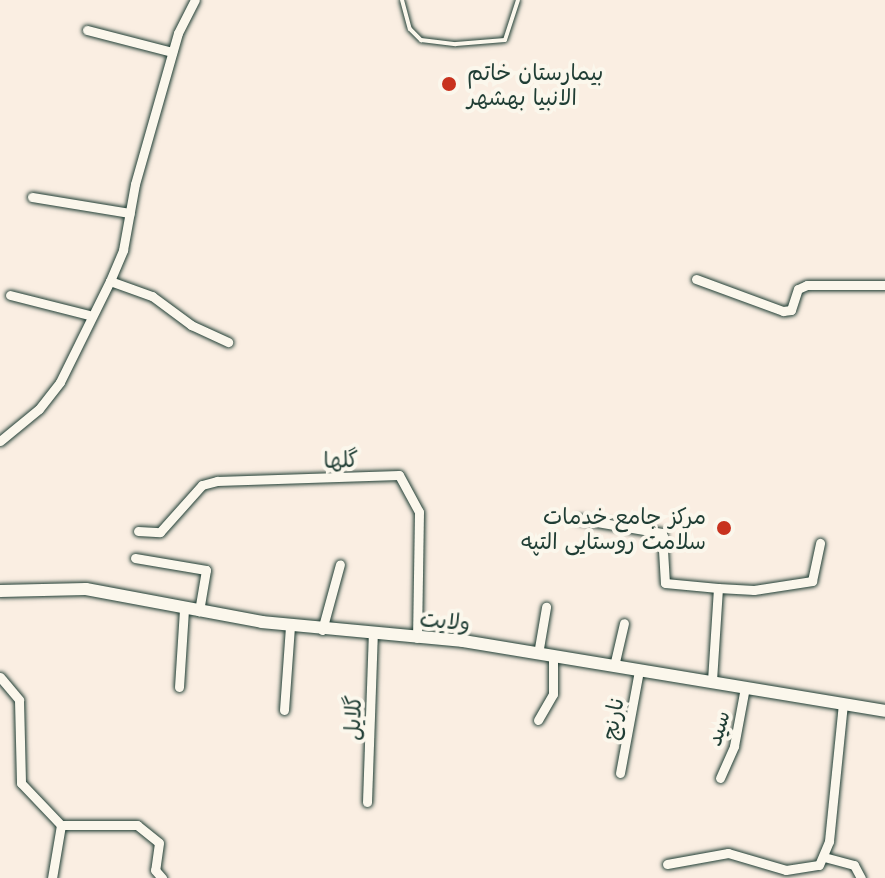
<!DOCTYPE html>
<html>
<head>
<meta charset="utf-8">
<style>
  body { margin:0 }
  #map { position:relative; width:885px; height:878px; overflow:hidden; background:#faeee2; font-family:Mali,"Playpen Sans Arabic",sans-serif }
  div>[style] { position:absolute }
  .roads { filter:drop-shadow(0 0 2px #1f3d34) drop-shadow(0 0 2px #1f3d34) }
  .lane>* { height:4px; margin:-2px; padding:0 2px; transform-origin:2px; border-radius:2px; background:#fbf7ec }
  .street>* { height:9px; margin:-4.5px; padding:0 4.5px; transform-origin:4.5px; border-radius:4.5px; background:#fbf7ec }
  .secondary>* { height:12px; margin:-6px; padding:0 6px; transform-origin:6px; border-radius:6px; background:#fbf7ec }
  .dots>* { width:22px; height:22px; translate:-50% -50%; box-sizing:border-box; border:4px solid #fbf7ec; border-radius:50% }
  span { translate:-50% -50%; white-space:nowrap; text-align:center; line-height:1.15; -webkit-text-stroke:8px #fbf7ec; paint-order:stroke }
  .poi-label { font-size:22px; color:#1f3d34 }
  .left { translate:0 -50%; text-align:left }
  .right { translate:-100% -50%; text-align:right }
  .street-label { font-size:22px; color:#1f3d34 }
</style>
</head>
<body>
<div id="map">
  <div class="roads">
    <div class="lane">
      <div style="left:402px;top:0;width:30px;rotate:75deg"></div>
      <div style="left:410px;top:29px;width:16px;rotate:45deg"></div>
      <div style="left:421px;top:40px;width:35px;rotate:7deg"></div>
      <div style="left:456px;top:44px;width:49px;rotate:-4.7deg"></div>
      <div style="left:505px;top:40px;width:42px;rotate:-72deg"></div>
    </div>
    <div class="street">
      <div style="left:87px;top:30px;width:88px;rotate:14.5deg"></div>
      <div style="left:32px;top:197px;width:99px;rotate:9.3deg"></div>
      <div style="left:696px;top:279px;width:93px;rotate:20.2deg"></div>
      <div style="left:783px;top:311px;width:8px;rotate:-7deg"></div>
      <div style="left:791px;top:310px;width:22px;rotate:-72deg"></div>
      <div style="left:798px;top:289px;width:10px;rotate:-24deg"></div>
      <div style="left:807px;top:285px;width:78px"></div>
      <div style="left:110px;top:281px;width:45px;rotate:19.7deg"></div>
      <div style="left:152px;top:296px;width:49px;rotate:36.6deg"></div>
      <div style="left:191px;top:325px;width:41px;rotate:24.7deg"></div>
      <div style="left:10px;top:295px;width:81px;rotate:14.2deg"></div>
      <div style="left:0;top:441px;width:50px;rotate:-39.4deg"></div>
      <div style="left:39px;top:409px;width:34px;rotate:-52deg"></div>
      <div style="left:60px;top:382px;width:113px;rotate:-63.7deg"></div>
      <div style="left:110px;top:281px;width:34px;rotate:-67deg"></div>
      <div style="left:123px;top:250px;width:67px;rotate:-79.7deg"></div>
      <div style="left:135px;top:184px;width:157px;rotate:-74.1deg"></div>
      <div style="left:178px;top:33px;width:37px;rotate:-63deg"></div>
      <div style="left:579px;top:519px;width:84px;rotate:9.6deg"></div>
      <div style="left:662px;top:533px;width:50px;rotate:86.6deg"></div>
      <div style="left:665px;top:583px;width:53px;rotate:5.4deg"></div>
      <div style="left:718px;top:588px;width:94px;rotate:93.7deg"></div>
      <div style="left:138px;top:531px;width:22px;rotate:3deg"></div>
      <div style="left:160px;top:532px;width:63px;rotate:-48.2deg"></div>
      <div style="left:202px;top:485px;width:16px;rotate:-15deg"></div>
      <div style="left:217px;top:481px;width:182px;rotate:-1.9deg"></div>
      <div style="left:399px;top:475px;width:42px;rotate:61.6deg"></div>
      <div style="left:419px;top:512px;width:126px;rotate:90.9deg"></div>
      <div style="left:135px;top:558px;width:72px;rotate:9.6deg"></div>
      <div style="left:206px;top:570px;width:42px;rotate:99.7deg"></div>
      <div style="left:718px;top:588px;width:36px;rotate:3deg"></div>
      <div style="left:754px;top:590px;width:59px;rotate:-8.8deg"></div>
      <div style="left:812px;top:581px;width:39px;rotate:-78deg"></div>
      <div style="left:322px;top:630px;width:68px;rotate:-74.7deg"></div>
      <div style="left:538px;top:654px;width:48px;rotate:-80.3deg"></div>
      <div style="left:614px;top:666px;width:44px;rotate:-76.9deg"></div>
      <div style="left:0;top:677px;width:30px;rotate:50deg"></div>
      <div style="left:19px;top:700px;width:83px;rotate:88.6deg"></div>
      <div style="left:21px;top:783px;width:58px;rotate:46.4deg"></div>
      <div style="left:61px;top:825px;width:54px;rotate:99.6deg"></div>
      <div style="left:179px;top:687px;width:78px;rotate:-86.3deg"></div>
      <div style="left:284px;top:710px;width:84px;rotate:-85.9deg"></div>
      <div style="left:538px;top:720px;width:30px;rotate:-60deg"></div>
      <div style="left:553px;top:694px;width:38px;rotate:-90deg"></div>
      <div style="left:620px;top:773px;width:105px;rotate:-79.5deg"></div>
      <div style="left:720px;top:778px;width:35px;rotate:-66deg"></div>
      <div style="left:734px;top:746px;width:60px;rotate:-79.4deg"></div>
      <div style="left:367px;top:802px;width:168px;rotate:-88deg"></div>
      <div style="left:61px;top:825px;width:76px"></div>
      <div style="left:137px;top:825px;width:28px;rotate:39deg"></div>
      <div style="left:159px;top:843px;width:27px;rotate:98deg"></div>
      <div style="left:155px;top:870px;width:11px;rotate:49deg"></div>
      <div style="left:824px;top:857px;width:31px;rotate:15deg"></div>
      <div style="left:854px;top:865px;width:15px;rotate:62deg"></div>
      <div style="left:667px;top:864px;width:62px;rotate:-10.2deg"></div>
      <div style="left:728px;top:853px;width:60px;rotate:16.3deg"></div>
      <div style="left:786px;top:870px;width:33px;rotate:-9deg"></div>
      <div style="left:819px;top:865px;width:26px;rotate:-67deg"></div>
      <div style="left:829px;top:841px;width:138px;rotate:-84.2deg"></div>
    </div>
    <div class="secondary">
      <div style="left:0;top:591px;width:86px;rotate:-1.3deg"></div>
      <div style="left:86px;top:589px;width:179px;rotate:10.6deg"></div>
      <div style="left:262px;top:622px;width:202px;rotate:5.4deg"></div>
      <div style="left:463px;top:641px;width:428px;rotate:9.4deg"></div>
    </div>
  </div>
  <div class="dots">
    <div style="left:449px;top:84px;background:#c8321e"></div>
    <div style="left:724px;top:528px;background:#c8321e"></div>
  </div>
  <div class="poi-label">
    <span class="left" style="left:467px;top:84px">بیمارستان خاتم<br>الانبیا بهشهر</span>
    <span class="right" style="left:706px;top:528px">مرکز جامع خدمات<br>سلامت روستایی التپه</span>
  </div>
  <div class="street-label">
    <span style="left:341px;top:459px;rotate:-2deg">گلها</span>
    <span style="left:445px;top:620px;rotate:5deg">ولایت</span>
    <span style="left:352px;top:718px;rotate:-88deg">گلایل</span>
    <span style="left:612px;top:718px;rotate:-80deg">نارنج</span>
    <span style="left:717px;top:728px;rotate:-74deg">سید</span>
  </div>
</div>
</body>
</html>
